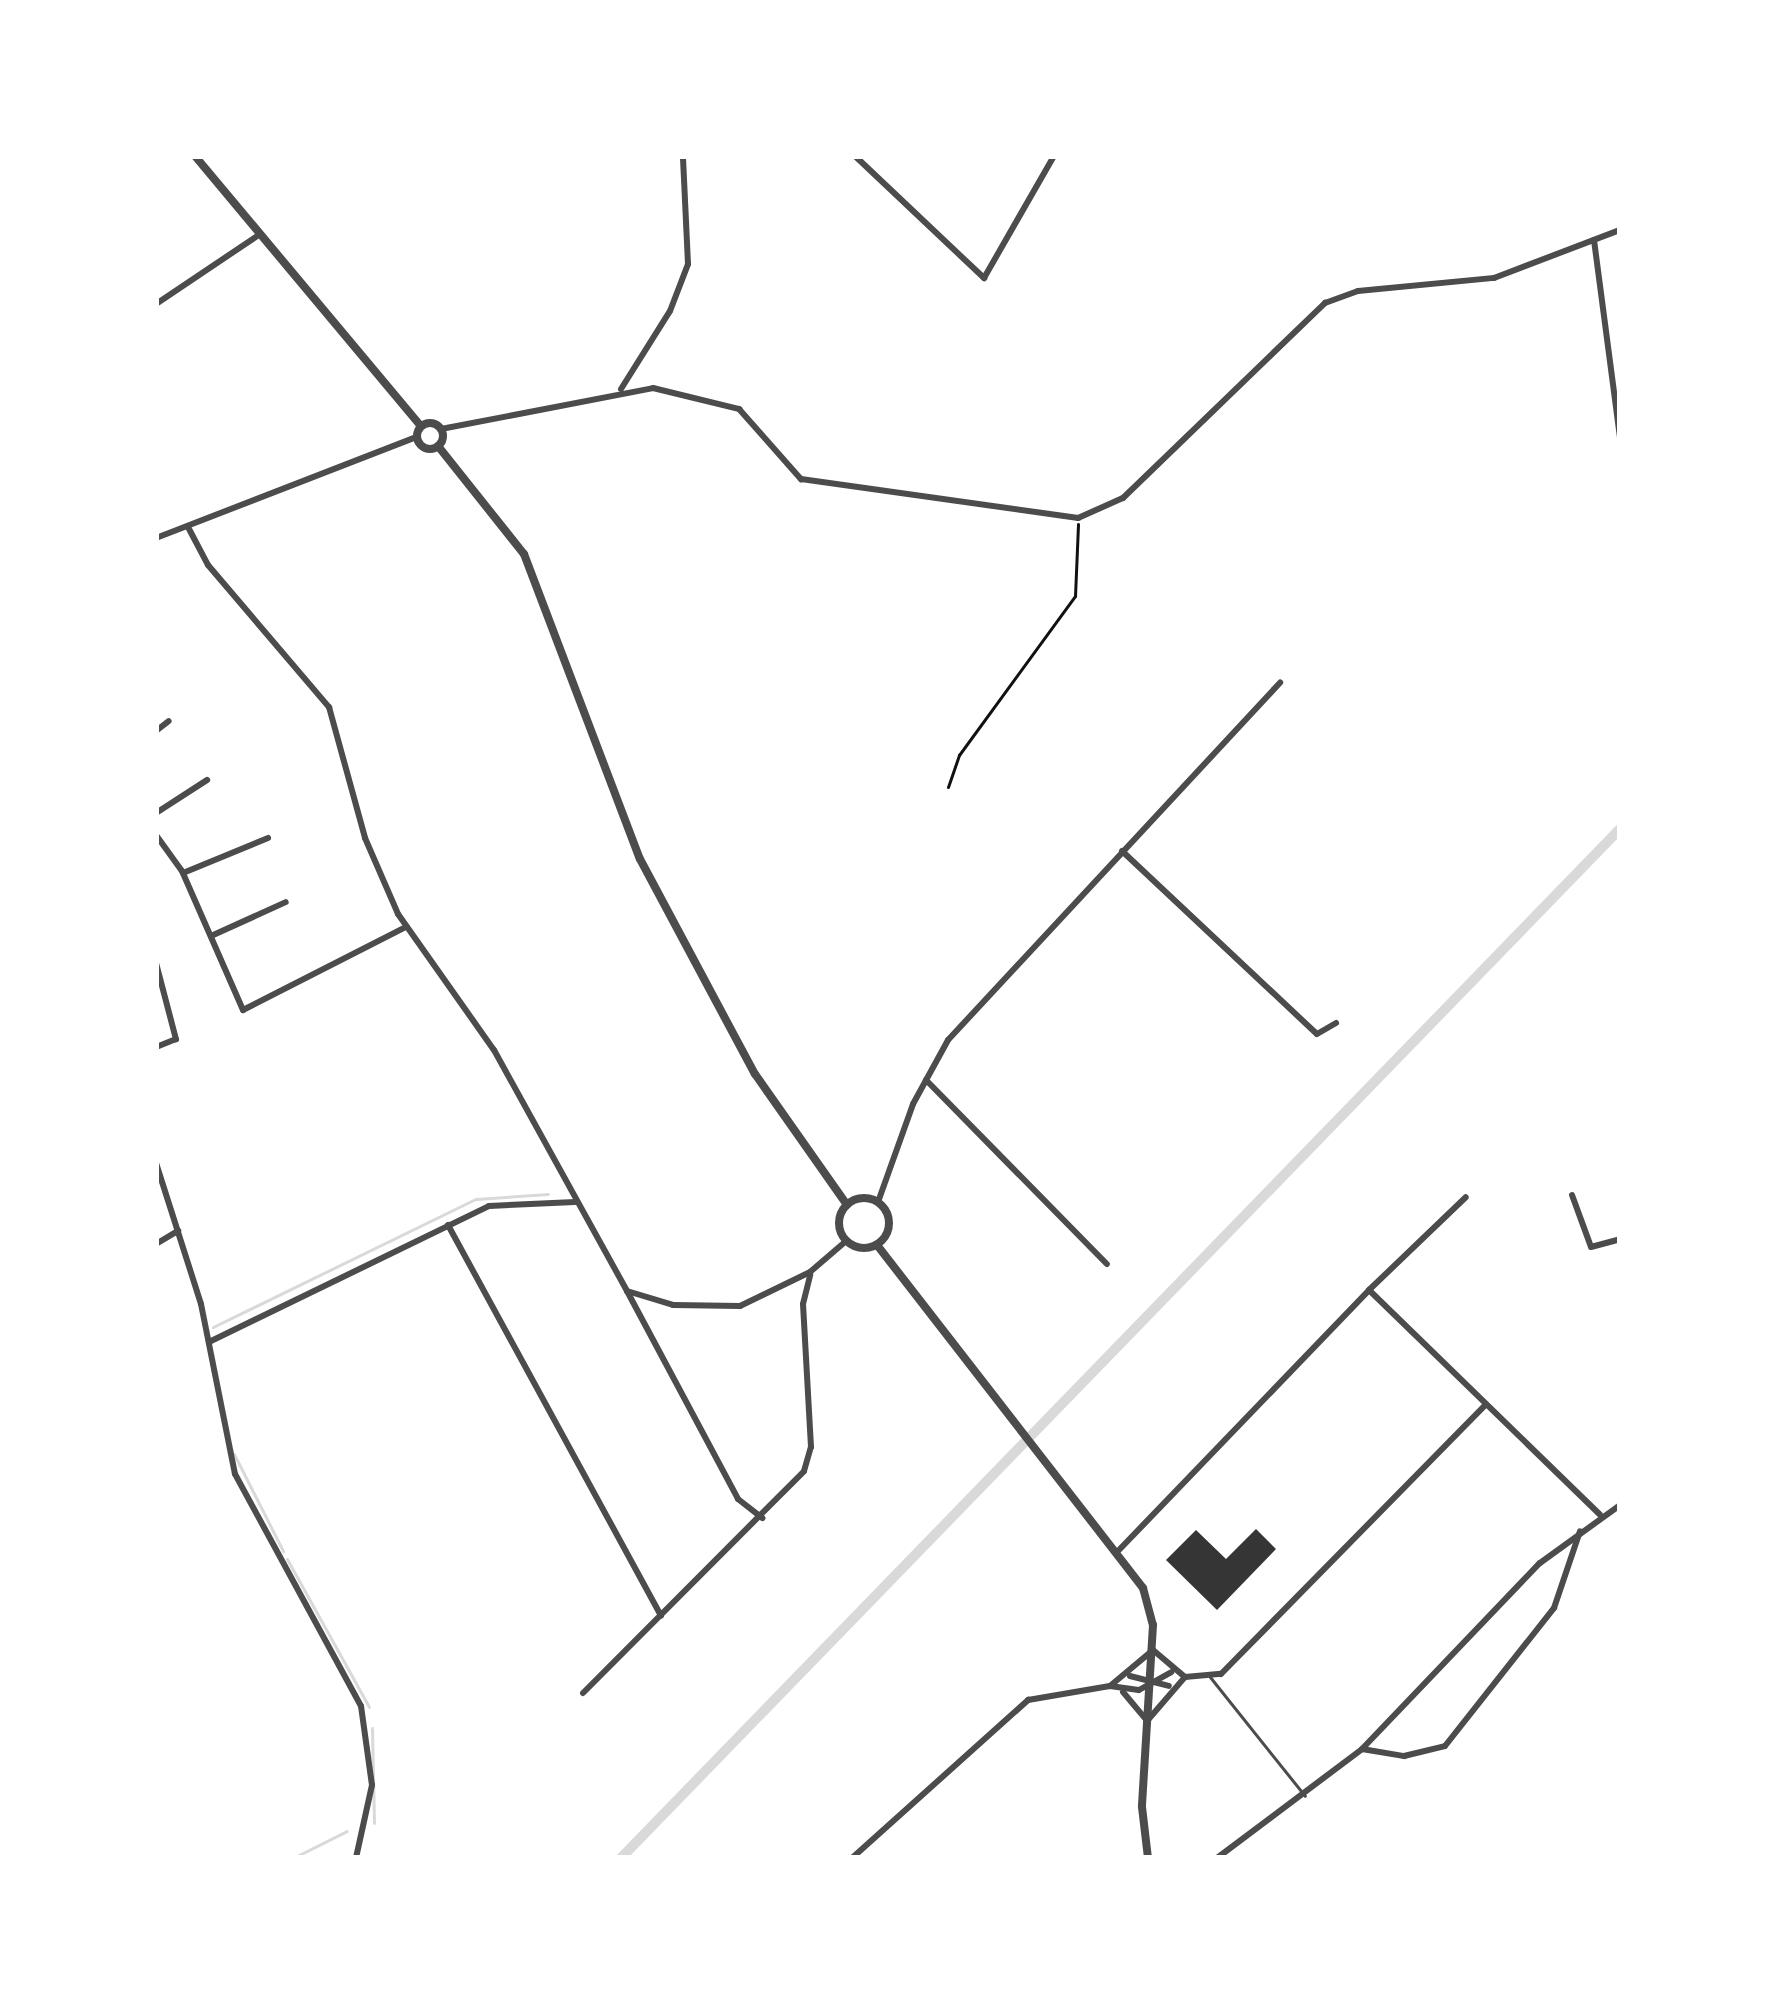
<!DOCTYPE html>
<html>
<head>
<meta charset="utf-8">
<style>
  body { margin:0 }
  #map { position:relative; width:1776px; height:2014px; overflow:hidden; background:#fff; font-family:Overpass,sans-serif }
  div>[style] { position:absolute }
  .stream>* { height:3px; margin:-1.5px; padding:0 1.5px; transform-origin:1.5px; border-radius:1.5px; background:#d9d9d9 }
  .canal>* { height:10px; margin:-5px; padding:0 5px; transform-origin:5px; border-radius:5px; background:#d9d9d9 }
  .building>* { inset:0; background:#353535 }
  .path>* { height:3px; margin:-1.5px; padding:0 1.5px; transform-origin:1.5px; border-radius:1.5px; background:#111 }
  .service>* { height:3px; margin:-1.5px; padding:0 1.5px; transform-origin:1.5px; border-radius:1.5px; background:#4c4c4c }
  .minor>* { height:6px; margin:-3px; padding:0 3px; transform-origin:3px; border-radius:3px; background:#4c4c4c }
  .tertiary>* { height:8px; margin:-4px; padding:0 4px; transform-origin:4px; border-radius:4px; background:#4c4c4c }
  .tertiary>.ring { margin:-4px; padding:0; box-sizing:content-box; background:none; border:8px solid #4c4c4c; border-radius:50% }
  span { translate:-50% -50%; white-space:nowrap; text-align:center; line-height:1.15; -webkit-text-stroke:9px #fff; paint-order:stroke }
  .frame { position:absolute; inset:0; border:159px solid #fff; pointer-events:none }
</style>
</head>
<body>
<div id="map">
  <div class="stream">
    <div style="left:213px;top:1327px;width:292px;rotate:-26deg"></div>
    <div style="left:476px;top:1199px;width:72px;rotate:-4deg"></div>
    <div style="left:234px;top:1454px;width:109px;rotate:63.2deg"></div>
    <div style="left:287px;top:1559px;width:169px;rotate:61deg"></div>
    <div style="left:372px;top:1728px;width:95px;rotate:88.8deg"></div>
    <div style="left:293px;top:1858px;width:60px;rotate:-26.6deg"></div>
  </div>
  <div class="canal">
    <div style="left:621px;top:1858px;width:1434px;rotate:-45.85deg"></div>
  </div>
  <div class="building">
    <div style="clip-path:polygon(1256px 1529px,1276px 1549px,1217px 1610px,1166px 1560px,1196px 1530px,1226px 1559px)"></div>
  </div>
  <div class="path">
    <div style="left:948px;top:787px;width:34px;rotate:-71deg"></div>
    <div style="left:959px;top:755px;width:197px;rotate:-53.9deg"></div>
    <div style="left:1075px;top:596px;width:72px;rotate:-87.6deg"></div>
  </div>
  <div class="service">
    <div style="left:1210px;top:1677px;width:152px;rotate:51.4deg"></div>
  </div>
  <div class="minor">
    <div style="left:855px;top:156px;width:178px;rotate:43.4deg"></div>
    <div style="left:984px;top:278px;width:141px;rotate:-60.2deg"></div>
    <div style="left:1594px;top:240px;width:200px;rotate:82.5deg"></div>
    <div style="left:156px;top:304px;width:125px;rotate:-33.9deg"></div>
    <div style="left:621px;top:389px;width:92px;rotate:-57.9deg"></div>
    <div style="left:670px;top:311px;width:50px;rotate:-69deg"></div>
    <div style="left:688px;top:264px;width:108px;rotate:-92.7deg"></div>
    <div style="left:441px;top:429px;width:216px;rotate:-10.9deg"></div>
    <div style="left:653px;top:388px;width:89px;rotate:13.7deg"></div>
    <div style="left:739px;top:409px;width:94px;rotate:48.5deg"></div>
    <div style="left:801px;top:479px;width:280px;rotate:8deg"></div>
    <div style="left:1078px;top:518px;width:49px;rotate:-24deg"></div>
    <div style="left:1123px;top:498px;width:281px;rotate:-44deg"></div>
    <div style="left:1325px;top:303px;width:35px;rotate:-20deg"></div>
    <div style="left:1358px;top:291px;width:137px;rotate:-5.5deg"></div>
    <div style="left:1494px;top:278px;width:135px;rotate:-20.9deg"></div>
    <div style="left:188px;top:527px;width:43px;rotate:62.2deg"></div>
    <div style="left:208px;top:565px;width:187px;rotate:49.6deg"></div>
    <div style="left:329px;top:707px;width:136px;rotate:74.6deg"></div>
    <div style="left:365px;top:838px;width:83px;rotate:66.5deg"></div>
    <div style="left:398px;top:914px;width:166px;rotate:54.8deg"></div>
    <div style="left:494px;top:1050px;width:275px;rotate:61.1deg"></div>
    <div style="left:627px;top:1291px;width:48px;rotate:16.9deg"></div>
    <div style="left:673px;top:1305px;width:67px;rotate:0.9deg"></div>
    <div style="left:740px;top:1306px;width:78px;rotate:-25.9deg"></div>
    <div style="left:810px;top:1272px;width:48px;rotate:-40.7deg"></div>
    <div style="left:156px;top:538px;width:279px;rotate:-21.2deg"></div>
    <div style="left:156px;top:731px;width:16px;rotate:-38deg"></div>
    <div style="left:156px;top:813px;width:61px;rotate:-32.9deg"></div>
    <div style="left:156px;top:835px;width:44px;rotate:54.2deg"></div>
    <div style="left:182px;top:871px;width:152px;rotate:66.3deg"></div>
    <div style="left:243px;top:1010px;width:183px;rotate:-27deg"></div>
    <div style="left:1122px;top:851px;width:267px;rotate:43.2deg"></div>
    <div style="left:1317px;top:1034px;width:22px;rotate:-30deg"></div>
    <div style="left:183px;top:873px;width:92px;rotate:-22.4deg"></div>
    <div style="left:211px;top:936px;width:82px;rotate:-24.4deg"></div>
    <div style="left:156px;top:963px;width:79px;rotate:75.3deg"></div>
    <div style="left:176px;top:1039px;width:22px;rotate:158deg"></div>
    <div style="left:926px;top:1080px;width:258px;rotate:45.5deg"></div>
    <div style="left:156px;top:1163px;width:148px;rotate:72.3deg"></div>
    <div style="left:201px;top:1304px;width:173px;rotate:78.7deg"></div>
    <div style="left:235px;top:1474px;width:264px;rotate:61.5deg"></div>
    <div style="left:361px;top:1706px;width:80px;rotate:82.1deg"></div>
    <div style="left:372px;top:1785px;width:75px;rotate:102.4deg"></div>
    <div style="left:1572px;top:1195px;width:55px;rotate:69.9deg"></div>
    <div style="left:1591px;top:1247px;width:30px;rotate:-15deg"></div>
    <div style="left:878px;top:1202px;width:104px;rotate:-70.3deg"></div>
    <div style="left:913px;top:1104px;width:73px;rotate:-61.3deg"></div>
    <div style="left:948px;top:1040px;width:488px;rotate:-47.1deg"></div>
    <div style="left:448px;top:1225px;width:445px;rotate:61.4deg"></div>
    <div style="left:156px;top:1244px;width:26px;rotate:-31deg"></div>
    <div style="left:1369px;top:1290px;width:134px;rotate:-43.8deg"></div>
    <div style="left:627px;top:1291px;width:236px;rotate:61.9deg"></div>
    <div style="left:738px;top:1499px;width:31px;rotate:38deg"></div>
    <div style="left:209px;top:1342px;width:311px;rotate:-25.9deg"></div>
    <div style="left:489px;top:1206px;width:86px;rotate:-2.7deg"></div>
    <div style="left:1119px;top:1550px;width:361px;rotate:-46.1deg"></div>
    <div style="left:1369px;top:1290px;width:322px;rotate:44.2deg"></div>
    <div style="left:1130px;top:1676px;width:40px;rotate:14.4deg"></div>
    <div style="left:1110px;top:1686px;width:29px;rotate:8deg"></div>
    <div style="left:1139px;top:1690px;width:37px;rotate:-29deg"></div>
    <div style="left:1123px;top:1692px;width:38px;rotate:50deg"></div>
    <div style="left:1147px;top:1721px;width:58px;rotate:-49.2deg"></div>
    <div style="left:583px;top:1693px;width:313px;rotate:-45.1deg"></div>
    <div style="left:804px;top:1471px;width:25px;rotate:-74deg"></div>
    <div style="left:811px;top:1447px;width:143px;rotate:-93.2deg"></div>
    <div style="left:803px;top:1304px;width:30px;rotate:-76deg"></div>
    <div style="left:1362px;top:1749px;width:43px;rotate:9.5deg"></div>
    <div style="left:1404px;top:1756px;width:42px;rotate:-13.7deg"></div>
    <div style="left:1445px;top:1746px;width:176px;rotate:-51.7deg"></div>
    <div style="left:1554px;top:1608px;width:81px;rotate:-71.3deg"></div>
    <div style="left:852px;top:1858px;width:237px;rotate:-41.9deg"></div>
    <div style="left:1028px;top:1700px;width:83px;rotate:-9.7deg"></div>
    <div style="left:1110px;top:1686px;width:56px;rotate:-39.9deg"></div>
    <div style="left:1153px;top:1650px;width:42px;rotate:40.2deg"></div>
    <div style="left:1185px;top:1677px;width:36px;rotate:-5deg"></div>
    <div style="left:1221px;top:1674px;width:378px;rotate:-45.5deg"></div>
    <div style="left:1217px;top:1858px;width:181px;rotate:-36.9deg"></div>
    <div style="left:1362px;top:1749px;width:257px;rotate:-46.3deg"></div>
    <div style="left:1540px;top:1563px;width:99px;rotate:-35.9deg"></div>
  </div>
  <div class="tertiary">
    <div style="left:195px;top:156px;width:352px;rotate:50.1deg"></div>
    <div class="ring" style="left:417px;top:423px;width:18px;height:18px"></div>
    <div style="left:438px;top:446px;width:138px;rotate:51.5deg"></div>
    <div style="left:524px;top:554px;width:326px;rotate:69.2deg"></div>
    <div style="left:640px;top:859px;width:244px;rotate:61.9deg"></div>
    <div style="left:755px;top:1074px;width:160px;rotate:54.9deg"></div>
    <div class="ring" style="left:839px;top:1198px;width:42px;height:42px"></div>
    <div style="left:877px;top:1245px;width:434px;rotate:52.2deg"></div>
    <div style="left:1143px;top:1588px;width:38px;rotate:75deg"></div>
    <div style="left:1153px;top:1625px;width:182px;rotate:93.5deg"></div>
    <div style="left:1142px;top:1807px;width:51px;rotate:83.3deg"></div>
  </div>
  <div class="frame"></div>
</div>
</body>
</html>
